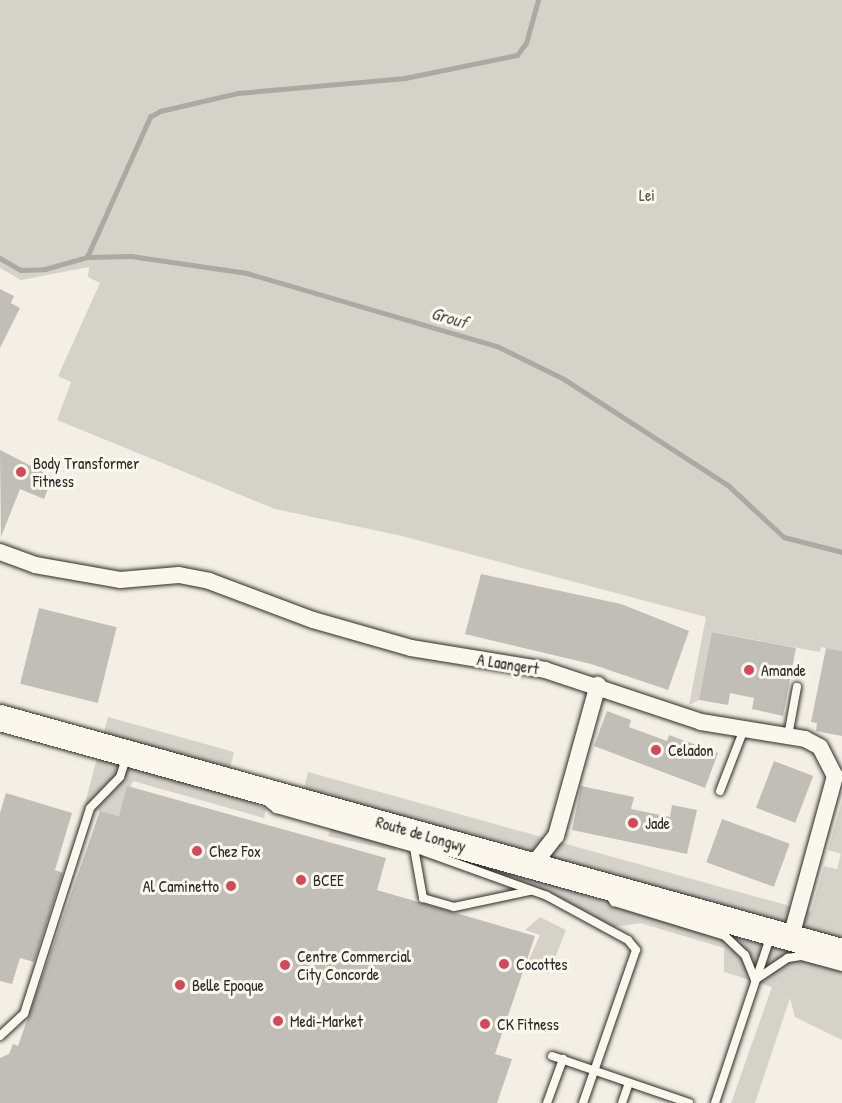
<!DOCTYPE html>
<html>
<head>
<meta charset="utf-8">
<style>
  body { margin:0 }
  #map { position:relative; width:842px; height:1103px; overflow:hidden; background:#f3efe4; font-family:"Patrick Hand",sans-serif }
  div>[style] { position:absolute }
  .green>* { inset:0; background:#d5d2c9 }
  .stream>* { height:4.5px; margin:-2.25px; padding:0 2.25px; transform-origin:2.25px; border-radius:2.25px; background:#aca9a2 }
  .building>* { inset:0; background:#c0beb6; transform-origin:0 0 }
  .roads { filter:drop-shadow(0 0 2px #2b2b2b) drop-shadow(0 0 2px #2b2b2b) }
  .lane>* { height:8px; margin:-4px; padding:0 4px; transform-origin:4px; border-radius:4px; background:#fbf7ec }
  .street>* { height:16px; margin:-8px; padding:0 8px; transform-origin:8px; border-radius:8px; background:#fbf7ec }
  .primary>* { height:26px; margin:-13px; padding:0 13px; transform-origin:13px; border-radius:13px; background:#fbf7ec }
  .dots>* { width:16px; height:16px; translate:-50% -50%; box-sizing:border-box; border:3px solid #fbf7ec; border-radius:50% }
  span { translate:-50% -50%; white-space:nowrap; text-align:center; line-height:1.15; -webkit-text-stroke:6px #fbf7ec; paint-order:stroke }
  .park-label { font-size:16px; color:#565552 }
  .poi-label { font-size:16px; color:#2b2b2b }
  .left { translate:0 -50%; text-align:left }
  .right { translate:-100% -50%; text-align:right }
  .street-label { font-size:16px; color:#2b2b2b }
  .water-label { font-size:18px; color:#585755; font-style:italic }
</style>
</head>
<body>
<div id="map">
  <div class="green">
    <div style="clip-path:polygon(0 0,842px 0,842px 651px,821px 647px,820px 652px,713px 632px,699px 700px,689px 705px,706px 617px,402px 536px,275px 509px,57px 420px,71px 382px,58px 376px,100px 283px,88px 277px,89px 267px,21px 280px,0 268px)"></div>
    <div style="clip-path:polygon(108px 717px,234px 752px,224px 791px,266px 809px,264px 818px,133px 781px,119px 816px,84px 807px)"></div>
    <div style="clip-path:polygon(308px 772px,811px 912px,824px 866px,837px 869px,841px 854px,828px 850px,842px 801px,842px 1040px,795px 1017px,790px 998px,755px 1103px,731px 1103px,772px 987px,724px 972px,724px 948px,640px 923px,608px 928px,547px 896px,474px 869px,480px 851px,301px 800px)"></div>
    <div style="clip-path:polygon(331px 828px,396px 846px,395px 851px,328px 836px)"></div>
    <div style="clip-path:polygon(540px 917px,566px 930px,549px 974px,526px 966px,540px 935px,525px 930px)"></div>
  </div>
  <div class="stream">
    <div style="left:87px;top:257px;width:154px;rotate:-65.8deg"></div>
    <div style="left:150px;top:117px;width:12px;rotate:-31deg"></div>
    <div style="left:160px;top:111px;width:80px;rotate:-13deg"></div>
    <div style="left:238px;top:93px;width:168px;rotate:-5.1deg"></div>
    <div style="left:405px;top:78px;width:114px;rotate:-11.6deg"></div>
    <div style="left:517px;top:55px;width:15px;rotate:-53deg"></div>
    <div style="left:526px;top:43px;width:45px;rotate:-74.4deg"></div>
    <div style="left:0;top:258px;width:24px;rotate:30deg"></div>
    <div style="left:21px;top:270px;width:24px;rotate:-2deg"></div>
    <div style="left:45px;top:269px;width:44px;rotate:-15.9deg"></div>
    <div style="left:87px;top:257px;width:44px;rotate:-1.3deg"></div>
    <div style="left:131px;top:256px;width:117px;rotate:8.3deg"></div>
    <div style="left:247px;top:273px;width:260px;rotate:16.3deg"></div>
    <div style="left:497px;top:346px;width:75px;rotate:26.2deg"></div>
    <div style="left:564px;top:379px;width:195px;rotate:32.9deg"></div>
    <div style="left:728px;top:485px;width:76px;rotate:42.9deg"></div>
    <div style="left:784px;top:537px;width:60px;rotate:14.5deg"></div>
  </div>
  <div class="building">
    <div style="clip-path:polygon(0 289px,14px 296px,11px 303px,20px 308px,0 348px)"></div>
    <div style="clip-path:polygon(0 450px,53px 477px,44px 499px,20px 489px,1px 537px)"></div>
    <div style="clip-path:polygon(481px 574px,621px 604px,689px 631px,668px 690px,591px 664px,465px 634px)"></div>
    <div style="left:39px;top:608px;width:80px;height:78px;rotate:14deg"></div>
    <div style="clip-path:polygon(712px 632px,796px 648px,783px 716px,752px 709px,754px 698px,730px 693px,728px 705px,699px 700px)"></div>
    <div style="clip-path:polygon(826px 648px,842px 651px,842px 736px,816px 731px,817px 723px,811px 722px)"></div>
    <div style="clip-path:polygon(607px 711px,631px 720px,629px 727px,667px 741px,669px 735px,718px 753px,705px 788px,594px 746px)"></div>
    <div style="left:774px;top:761px;width:42px;height:50px;rotate:21deg"></div>
    <div style="clip-path:polygon(127px 786px,386px 858px,377px 890px,535px 936px,495px 1054px,512px 1059px,497px 1103px,0 1103px,0 1058px,9px 1054px,13px 1044px,18px 1046px,100px 811px,119px 816px)"></div>
    <div style="clip-path:polygon(581px 786px,634px 797px,631px 809px,670px 817px,672px 805px,697px 810px,687px 854px,572px 830px)"></div>
    <div style="clip-path:polygon(6px 793px,72px 813px,55px 870px,63px 873px,34px 962px,20px 958px,12px 984px,0 981px,0 813px)"></div>
    <div style="left:722px;top:819px;width:72px;height:46px;rotate:20deg"></div>
  </div>
  <div class="roads">
    <div class="lane">
      <div style="left:788px;top:736px;width:50px;rotate:-79.6deg"></div>
      <div style="left:720px;top:791px;width:66px;rotate:-68.8deg"></div>
      <div style="left:266px;top:801px;width:13px;rotate:39deg"></div>
      <div style="left:276px;top:809px;width:143px;rotate:15.8deg"></div>
      <div style="left:414px;top:848px;width:141px;rotate:19.8deg"></div>
      <div style="left:547px;top:896px;width:92px;rotate:28.5deg"></div>
      <div style="left:628px;top:940px;width:13px;rotate:51deg"></div>
      <div style="left:636px;top:950px;width:162px;rotate:109.1deg"></div>
      <div style="left:414px;top:848px;width:51px;rotate:79.8deg"></div>
      <div style="left:423px;top:898px;width:32px;rotate:16deg"></div>
      <div style="left:454px;top:907px;width:78px;rotate:-11.9deg"></div>
      <div style="left:609px;top:895px;width:9px;rotate:54deg"></div>
      <div style="left:614px;top:902px;width:116px;rotate:17deg"></div>
      <div style="left:725px;top:936px;width:28px;rotate:44deg"></div>
      <div style="left:745px;top:955px;width:27px;rotate:68deg"></div>
      <div style="left:755px;top:980px;width:40px;rotate:-34deg"></div>
      <div style="left:788px;top:958px;width:13px;rotate:-9deg"></div>
      <div style="left:801px;top:956px;width:42px;rotate:15deg"></div>
      <div style="left:0;top:1036px;width:33px;rotate:-43deg"></div>
      <div style="left:24px;top:1014px;width:216px;rotate:-72.2deg"></div>
      <div style="left:90px;top:808px;width:43px;rotate:-45.9deg"></div>
      <div style="left:120px;top:777px;width:23px;rotate:-72deg"></div>
      <div style="left:552px;top:1056px;width:145px;rotate:18.9deg"></div>
      <div style="left:547px;top:1103px;width:47px;rotate:-70deg"></div>
      <div style="left:622px;top:1103px;width:21px;rotate:-71deg"></div>
      <div style="left:715px;top:1103px;width:177px;rotate:-71.6deg"></div>
    </div>
    <div class="street">
      <div style="left:0;top:552px;width:37px;rotate:20deg"></div>
      <div style="left:35px;top:565px;width:86px;rotate:10deg"></div>
      <div style="left:120px;top:580px;width:59px;rotate:-4.8deg"></div>
      <div style="left:179px;top:575px;width:31px;rotate:11deg"></div>
      <div style="left:209px;top:581px;width:111px;rotate:20.6deg"></div>
      <div style="left:313px;top:620px;width:102px;rotate:15.9deg"></div>
      <div style="left:411px;top:648px;width:136px;rotate:9.3deg"></div>
      <div style="left:545px;top:670px;width:164px;rotate:18.4deg"></div>
      <div style="left:701px;top:722px;width:105px;rotate:9.3deg"></div>
      <div style="left:805px;top:739px;width:17px;rotate:28deg"></div>
      <div style="left:820px;top:747px;width:33px;rotate:63deg"></div>
      <div style="left:835px;top:776px;width:167px;rotate:105.3deg"></div>
      <div style="left:533px;top:865px;width:37px;rotate:-52deg"></div>
      <div style="left:556px;top:836px;width:157px;rotate:-74.5deg"></div>
    </div>
    <div class="primary">
      <div style="left:0;top:718px;width:874px;rotate:15.53deg"></div>
    </div>
  </div>
  <div class="dots">
    <div style="left:21px;top:472px;background:#d1495b"></div>
    <div style="left:749px;top:670px;background:#d1495b"></div>
    <div style="left:656px;top:750px;background:#d1495b"></div>
    <div style="left:633px;top:823px;background:#d1495b"></div>
    <div style="left:197px;top:851px;background:#d1495b"></div>
    <div style="left:301px;top:880px;background:#d1495b"></div>
    <div style="left:231px;top:886px;background:#d1495b"></div>
    <div style="left:504px;top:964px;background:#d1495b"></div>
    <div style="left:285px;top:965px;background:#d1495b"></div>
    <div style="left:180px;top:985px;background:#d1495b"></div>
    <div style="left:278px;top:1021px;background:#d1495b"></div>
    <div style="left:485px;top:1024px;background:#d1495b"></div>
  </div>
  <div class="park-label">
    <span style="left:647px;top:195px">Lei</span>
  </div>
  <div class="poi-label">
    <span class="left" style="left:33px;top:472px">Body Transformer<br>Fitness</span>
    <span class="left" style="left:761px;top:670px">Amande</span>
    <span class="left" style="left:668px;top:750px">Celadon</span>
    <span class="left" style="left:645px;top:823px">Jade</span>
    <span class="left" style="left:209px;top:851px">Chez Fox</span>
    <span class="left" style="left:313px;top:880px">BCEE</span>
    <span class="right" style="left:219px;top:886px">Al Caminetto</span>
    <span class="left" style="left:297px;top:965px">Centre Commercial<br>City Concorde</span>
    <span class="left" style="left:516px;top:964px">Cocottes</span>
    <span class="left" style="left:192px;top:985px">Belle Epoque</span>
    <span class="left" style="left:290px;top:1021px">Medi-Market</span>
    <span class="left" style="left:497px;top:1024px">CK Fitness</span>
  </div>
  <div class="street-label">
    <span style="left:508px;top:664px;rotate:9deg">A Laangert</span>
    <span style="left:421px;top:834px;rotate:16deg">Route de Longwy</span>
  </div>
  <div class="water-label">
    <span style="left:449px;top:318px;rotate:16deg">Grouf</span>
  </div>
</div>
</body>
</html>
